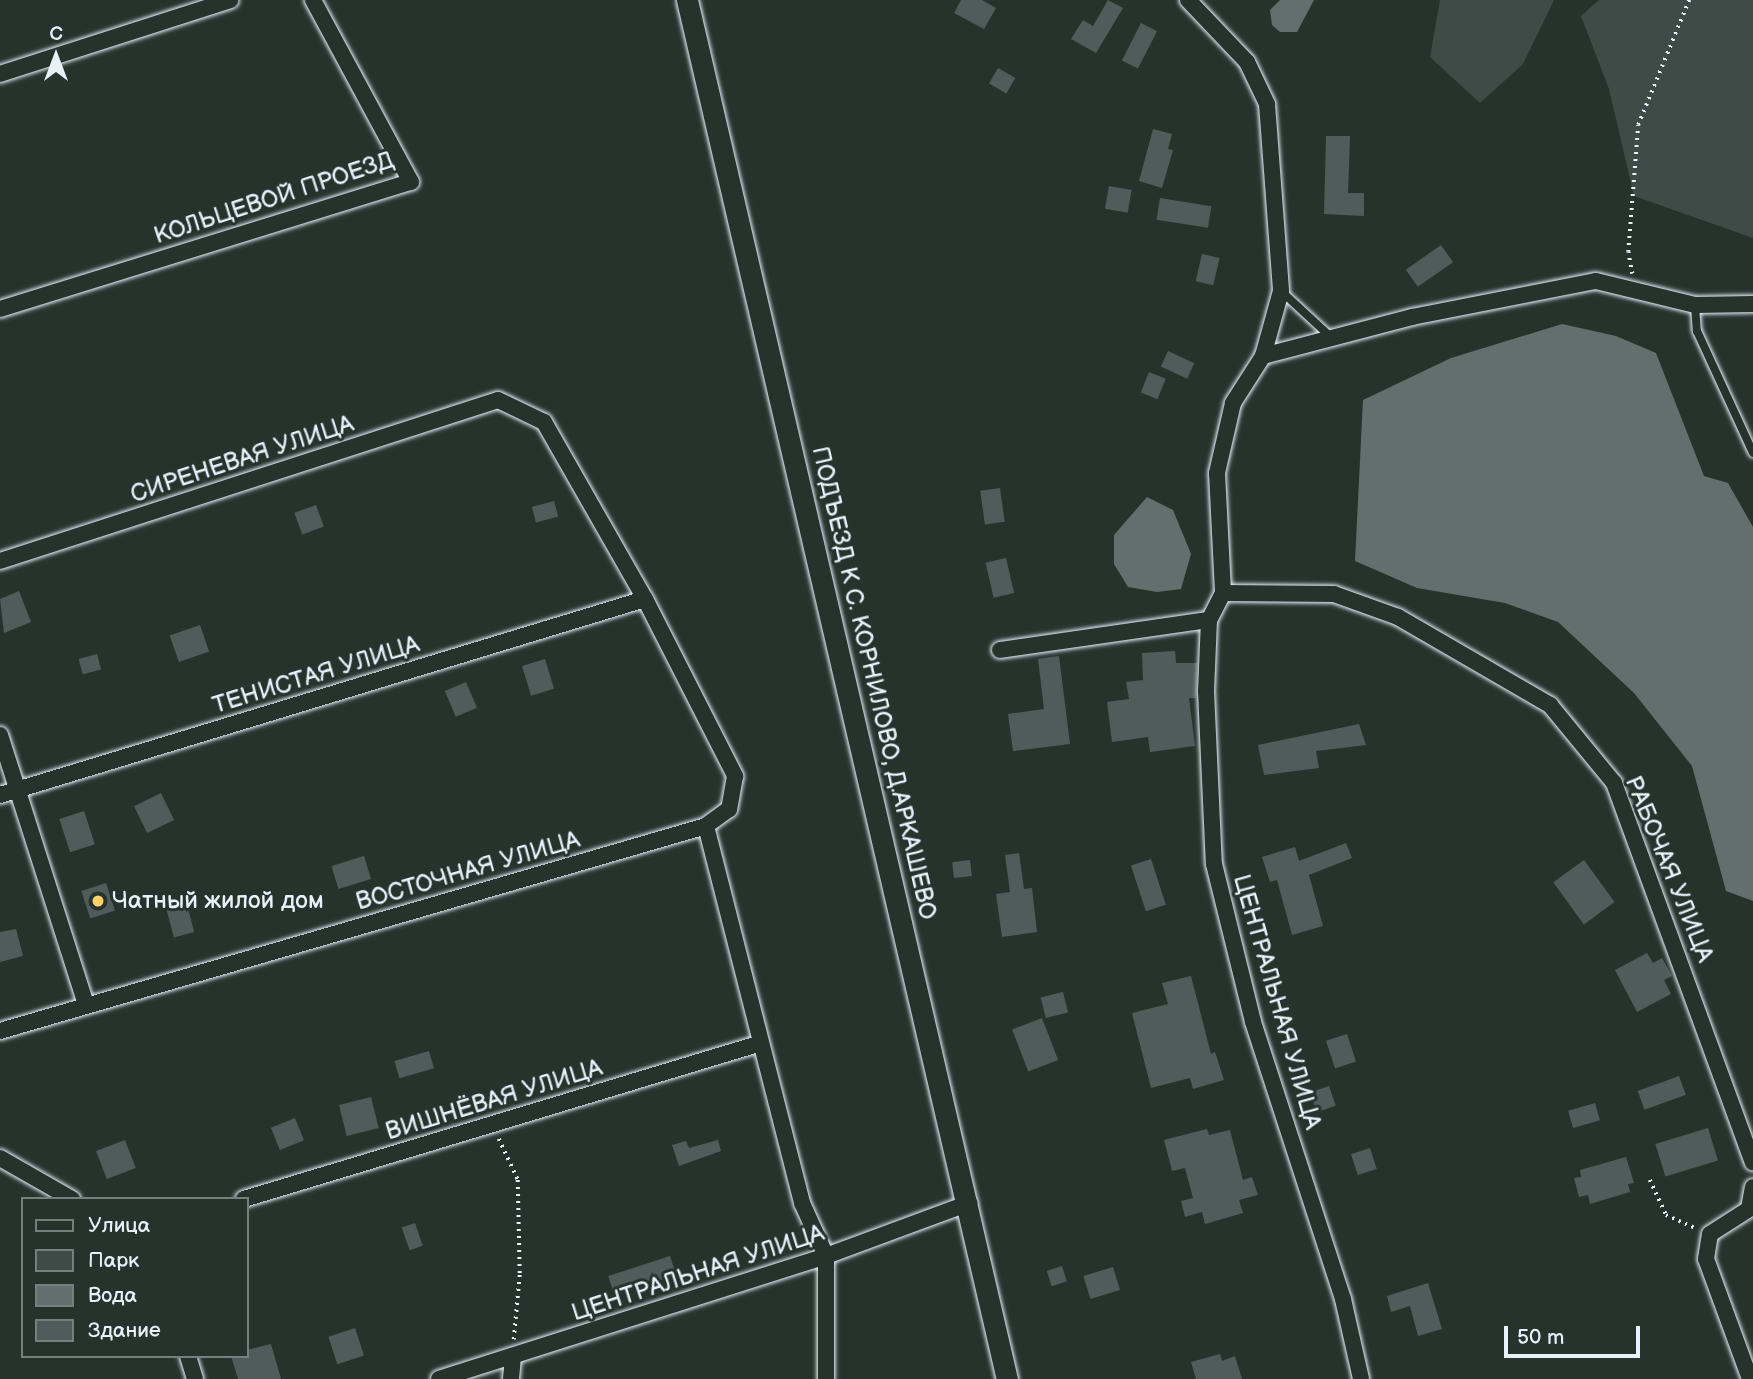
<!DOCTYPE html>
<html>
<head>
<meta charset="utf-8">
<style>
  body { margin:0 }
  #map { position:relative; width:1753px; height:1379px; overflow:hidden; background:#26332d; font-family:"Balsamiq Sans",sans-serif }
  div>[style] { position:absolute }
  .green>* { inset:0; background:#3e4b47 }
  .water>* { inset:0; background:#636f6d }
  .building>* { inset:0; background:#505c59; transform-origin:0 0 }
  .path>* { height:3.5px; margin-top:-1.75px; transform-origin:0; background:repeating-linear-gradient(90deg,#e8f1f8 0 2px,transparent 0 7px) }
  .roads { filter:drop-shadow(0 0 2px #e8f1f8) drop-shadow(0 0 2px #e8f1f8) }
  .lane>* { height:8px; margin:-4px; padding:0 4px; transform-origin:4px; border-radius:4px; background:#26332d }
  .street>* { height:16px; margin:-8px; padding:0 8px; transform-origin:8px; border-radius:8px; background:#26332d }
  .secondary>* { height:21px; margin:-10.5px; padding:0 10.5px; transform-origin:10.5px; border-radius:10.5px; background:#26332d }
  .dots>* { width:19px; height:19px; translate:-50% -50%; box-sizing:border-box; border:4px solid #26332d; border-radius:50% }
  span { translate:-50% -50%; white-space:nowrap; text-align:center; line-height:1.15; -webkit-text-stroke:6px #26332d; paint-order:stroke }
  .street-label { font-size:24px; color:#e8f1f8 }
  .poi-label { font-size:24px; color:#e8f1f8 }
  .left { translate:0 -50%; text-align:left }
  .legend { position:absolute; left:21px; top:1197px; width:228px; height:161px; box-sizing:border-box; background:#26332d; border:2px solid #747f7e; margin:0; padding:9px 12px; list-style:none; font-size:21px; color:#e8f1f8 }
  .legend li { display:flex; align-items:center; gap:14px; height:35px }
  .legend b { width:35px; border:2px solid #747f7e }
  .north { position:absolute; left:21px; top:21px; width:70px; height:70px; -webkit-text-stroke:5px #26332d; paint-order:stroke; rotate:0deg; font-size:19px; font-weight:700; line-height:28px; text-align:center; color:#e8f1f8 }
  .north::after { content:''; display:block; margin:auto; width:24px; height:32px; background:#e8f1f8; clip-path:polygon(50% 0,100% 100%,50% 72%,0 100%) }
  .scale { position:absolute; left:1504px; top:1326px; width:136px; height:32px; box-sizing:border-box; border:4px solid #e8f1f8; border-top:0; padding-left:9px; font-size:21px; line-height:24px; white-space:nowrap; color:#e8f1f8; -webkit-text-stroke:5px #26332d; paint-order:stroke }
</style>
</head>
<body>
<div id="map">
  <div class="green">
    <div style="clip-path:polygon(1440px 0,1554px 0,1523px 64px,1480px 103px,1430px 57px)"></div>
    <div style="clip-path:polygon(1599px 0,1753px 0,1753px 238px,1634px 196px,1609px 89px,1581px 16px)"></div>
  </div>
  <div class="water">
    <div style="clip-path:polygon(1280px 0,1314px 0,1297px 32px,1280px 32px,1272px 25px,1270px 10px)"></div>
    <div style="clip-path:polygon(1562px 324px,1616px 336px,1656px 353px,1704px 476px,1728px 483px,1753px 527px,1753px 901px,1726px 891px,1692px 766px,1634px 693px,1558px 622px,1505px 603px,1417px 588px,1355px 561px,1363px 400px,1451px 358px)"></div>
    <div style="clip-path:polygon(1147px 497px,1173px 510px,1191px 554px,1181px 589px,1157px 592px,1128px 587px,1114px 564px,1114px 535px)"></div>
  </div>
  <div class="building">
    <div style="clip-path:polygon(961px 0,982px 0,996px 8px,984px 29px,954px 13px)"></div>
    <div style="clip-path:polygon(1108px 0,1123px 8px,1096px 53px,1071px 39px,1083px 20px,1093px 26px)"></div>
    <div style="left:1141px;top:23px;width:18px;height:42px;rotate:27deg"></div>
    <div style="left:998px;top:68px;width:20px;height:18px;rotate:30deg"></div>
    <div style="clip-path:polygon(1153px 129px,1172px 134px,1168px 149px,1173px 150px,1162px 188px,1139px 181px)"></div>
    <div style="clip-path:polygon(1326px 136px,1350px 136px,1348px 193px,1364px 193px,1364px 216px,1324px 214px)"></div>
    <div style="left:1109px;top:186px;width:23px;height:23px;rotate:10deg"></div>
    <div style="left:1160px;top:198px;width:52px;height:22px;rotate:9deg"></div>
    <div style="left:1441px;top:245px;width:21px;height:43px;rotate:55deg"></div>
    <div style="left:1202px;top:254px;width:18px;height:28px;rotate:13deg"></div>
    <div style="left:1168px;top:351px;width:29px;height:17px;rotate:25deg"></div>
    <div style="left:1149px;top:372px;width:18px;height:22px;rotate:22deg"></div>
    <div style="left:1000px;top:488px;width:34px;height:20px;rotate:82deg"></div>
    <div style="left:554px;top:501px;width:16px;height:23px;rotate:75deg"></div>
    <div style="left:316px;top:505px;width:23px;height:23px;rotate:70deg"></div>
    <div style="left:1006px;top:558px;width:36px;height:21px;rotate:77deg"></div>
    <div style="clip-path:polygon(19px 591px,31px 622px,4px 633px,0 599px)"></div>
    <div style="left:200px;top:625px;width:28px;height:32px;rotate:71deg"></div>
    <div style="clip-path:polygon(1175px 651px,1176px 663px,1197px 663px,1196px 698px,1189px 698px,1195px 746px,1150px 752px,1148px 737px,1112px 742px,1107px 702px,1129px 699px,1126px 682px,1143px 680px,1142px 653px)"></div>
    <div style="left:97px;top:654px;width:16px;height:19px;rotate:75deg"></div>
    <div style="clip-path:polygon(1059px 656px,1070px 744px,1013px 751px,1008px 714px,1044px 709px,1038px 659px)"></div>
    <div style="left:545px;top:659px;width:31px;height:24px;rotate:73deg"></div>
    <div style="left:466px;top:682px;width:28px;height:23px;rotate:67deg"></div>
    <div style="clip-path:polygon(1359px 724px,1366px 745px,1316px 751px,1319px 768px,1264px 775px,1258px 745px)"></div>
    <div style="left:161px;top:793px;width:30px;height:30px;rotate:64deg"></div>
    <div style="left:84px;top:811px;width:35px;height:26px;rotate:72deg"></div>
    <div style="clip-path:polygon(1346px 843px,1352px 858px,1309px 875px,1323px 926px,1292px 935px,1277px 880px,1270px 882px,1262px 857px,1295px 847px,1299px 861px)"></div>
    <div style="clip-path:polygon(1019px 853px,1024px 889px,1032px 888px,1037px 932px,1002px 937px,996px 894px,1010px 892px,1005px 855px)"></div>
    <div style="left:364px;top:856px;width:24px;height:34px;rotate:73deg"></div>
    <div style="left:1151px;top:859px;width:48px;height:21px;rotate:72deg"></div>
    <div style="left:970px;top:860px;width:16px;height:18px;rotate:83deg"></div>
    <div style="left:1584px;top:860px;width:52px;height:38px;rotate:54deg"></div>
    <div style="left:106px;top:883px;width:29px;height:26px;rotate:72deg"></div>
    <div style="left:187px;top:905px;width:28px;height:21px;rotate:75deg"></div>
    <div style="clip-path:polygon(16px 929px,23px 956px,0 962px,0 932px)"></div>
    <div style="clip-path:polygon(1647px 953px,1653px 963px,1662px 958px,1672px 976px,1664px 980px,1671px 994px,1637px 1012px,1615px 970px)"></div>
    <div style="clip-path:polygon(1191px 976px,1211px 1054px,1215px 1052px,1224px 1080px,1193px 1089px,1190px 1078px,1151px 1088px,1132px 1013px,1168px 1004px,1162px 983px)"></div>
    <div style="left:1063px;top:992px;width:21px;height:23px;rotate:76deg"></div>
    <div style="left:1042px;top:1018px;width:45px;height:32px;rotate:69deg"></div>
    <div style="left:1347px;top:1034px;width:29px;height:22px;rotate:72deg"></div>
    <div style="left:429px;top:1051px;width:18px;height:36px;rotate:74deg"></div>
    <div style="left:1679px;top:1076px;width:20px;height:44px;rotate:70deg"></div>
    <div style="left:1329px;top:1086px;width:21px;height:20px;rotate:71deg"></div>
    <div style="left:371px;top:1097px;width:32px;height:33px;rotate:76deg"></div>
    <div style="left:1595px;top:1103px;width:18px;height:28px;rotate:74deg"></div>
    <div style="left:295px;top:1118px;width:24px;height:26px;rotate:68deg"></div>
    <div style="left:1708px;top:1128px;width:34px;height:55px;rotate:73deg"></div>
    <div style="clip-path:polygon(1207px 1129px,1209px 1135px,1230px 1130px,1243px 1180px,1252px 1177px,1258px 1195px,1239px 1200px,1243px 1213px,1205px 1224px,1202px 1212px,1185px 1217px,1181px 1201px,1193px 1198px,1185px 1168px,1172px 1171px,1164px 1140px)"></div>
    <div style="left:125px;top:1140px;width:30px;height:31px;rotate:69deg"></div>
    <div style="clip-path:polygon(718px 1140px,721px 1151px,679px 1166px,672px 1145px,686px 1141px,689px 1148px)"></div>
    <div style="left:1370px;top:1148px;width:22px;height:20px;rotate:72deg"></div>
    <div style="clip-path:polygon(1626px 1157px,1634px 1183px,1628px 1184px,1630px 1192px,1590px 1204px,1588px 1195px,1579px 1197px,1574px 1178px,1581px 1177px,1580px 1170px)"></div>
    <div style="left:415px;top:1223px;width:24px;height:14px;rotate:71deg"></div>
    <div style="left:670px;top:1256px;width:20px;height:65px;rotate:72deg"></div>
    <div style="left:1062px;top:1266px;width:16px;height:16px;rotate:72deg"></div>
    <div style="left:1113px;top:1267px;width:24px;height:31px;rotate:73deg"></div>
    <div style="clip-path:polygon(1428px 1283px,1442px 1329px,1418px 1336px,1410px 1306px,1391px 1312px,1387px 1296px)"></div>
    <div style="left:355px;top:1328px;width:29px;height:28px;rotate:72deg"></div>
    <div style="clip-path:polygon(271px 1344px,281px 1379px,238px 1379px,231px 1356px,247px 1356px,247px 1350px)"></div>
    <div style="clip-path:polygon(1220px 1354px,1222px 1361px,1235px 1356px,1242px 1379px,1196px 1379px,1191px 1362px)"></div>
  </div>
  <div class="path">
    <div style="left:1632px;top:274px;width:22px;rotate:-100deg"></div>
    <div style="left:1628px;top:252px;width:127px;rotate:-85.5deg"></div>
    <div style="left:1638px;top:125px;width:135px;rotate:-67.8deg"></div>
    <div style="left:499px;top:1139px;width:45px;rotate:65.1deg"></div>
    <div style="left:518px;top:1180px;width:95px;rotate:88.8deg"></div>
    <div style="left:520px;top:1275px;width:65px;rotate:95.3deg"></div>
    <div style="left:1650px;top:1180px;width:38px;rotate:65deg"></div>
    <div style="left:1666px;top:1215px;width:32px;rotate:24deg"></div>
  </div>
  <div class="roads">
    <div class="lane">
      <div style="left:1281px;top:291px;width:69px;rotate:42.7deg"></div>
      <div style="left:1695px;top:305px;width:26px;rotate:86deg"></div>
      <div style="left:1697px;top:331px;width:134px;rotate:65.3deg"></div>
    </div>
    <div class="street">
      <div style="left:1188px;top:0;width:86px;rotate:46.4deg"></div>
      <div style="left:1247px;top:62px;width:47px;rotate:64.5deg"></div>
      <div style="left:1267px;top:104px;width:188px;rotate:85.7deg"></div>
      <div style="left:1281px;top:291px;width:67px;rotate:105.5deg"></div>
      <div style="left:1263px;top:356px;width:56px;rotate:122.6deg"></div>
      <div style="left:1233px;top:403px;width:72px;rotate:102.9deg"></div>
      <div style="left:1217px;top:473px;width:120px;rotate:87.1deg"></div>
      <div style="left:1223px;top:593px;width:30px;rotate:117deg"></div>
      <div style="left:1209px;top:620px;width:71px;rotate:92.4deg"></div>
      <div style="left:1206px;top:691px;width:173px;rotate:87.4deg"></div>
      <div style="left:1214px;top:864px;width:163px;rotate:76.1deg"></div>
      <div style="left:1253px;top:1022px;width:291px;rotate:72deg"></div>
      <div style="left:1343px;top:1299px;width:82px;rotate:77.3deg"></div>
      <div style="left:0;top:74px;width:242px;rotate:-17.8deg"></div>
      <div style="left:0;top:309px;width:430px;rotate:-17.2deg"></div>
      <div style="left:411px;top:182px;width:207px;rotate:-118.3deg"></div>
      <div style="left:1263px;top:356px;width:154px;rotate:-14.7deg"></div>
      <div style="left:1412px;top:317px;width:187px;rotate:-11.1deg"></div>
      <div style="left:1596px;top:281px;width:102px;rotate:13.6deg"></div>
      <div style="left:1695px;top:305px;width:58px;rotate:-1deg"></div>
      <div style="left:0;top:561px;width:523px;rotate:-17.92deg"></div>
      <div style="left:498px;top:400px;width:51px;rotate:25.6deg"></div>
      <div style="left:544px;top:422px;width:204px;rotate:60.3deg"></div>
      <div style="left:645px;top:599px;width:199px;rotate:63deg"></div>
      <div style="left:735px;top:776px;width:34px;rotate:100deg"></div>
      <div style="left:729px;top:809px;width:29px;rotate:144deg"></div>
      <div style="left:706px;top:826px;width:389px;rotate:75.7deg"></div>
      <div style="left:802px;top:1203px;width:58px;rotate:65.6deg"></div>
      <div style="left:826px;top:1256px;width:123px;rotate:90deg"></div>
      <div style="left:1223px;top:593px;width:111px;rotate:0.5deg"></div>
      <div style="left:1334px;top:594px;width:68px;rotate:19.8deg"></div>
      <div style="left:1398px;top:617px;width:176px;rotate:30.1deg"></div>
      <div style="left:1550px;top:705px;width:101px;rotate:50.6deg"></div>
      <div style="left:1614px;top:783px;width:404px;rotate:69.9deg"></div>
      <div style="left:1000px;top:650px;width:211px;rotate:-8.2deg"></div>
      <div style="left:0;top:735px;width:283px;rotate:72.3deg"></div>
      <div style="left:0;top:795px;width:674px;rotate:-16.9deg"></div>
      <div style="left:0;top:1031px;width:735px;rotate:-16.19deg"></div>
      <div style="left:0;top:1158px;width:83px;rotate:29.7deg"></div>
      <div style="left:244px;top:1199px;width:537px;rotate:-16.78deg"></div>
      <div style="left:188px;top:1356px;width:24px;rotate:73deg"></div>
      <div style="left:439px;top:1379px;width:406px;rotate:-17.6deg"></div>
      <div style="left:826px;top:1256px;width:153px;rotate:-20.3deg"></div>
      <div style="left:511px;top:1379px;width:23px;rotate:-85deg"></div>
      <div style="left:1750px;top:1379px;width:128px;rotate:-110.1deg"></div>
      <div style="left:1706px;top:1259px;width:25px;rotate:-81deg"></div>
      <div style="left:1710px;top:1234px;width:46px;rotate:-32.7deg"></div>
      <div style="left:1749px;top:1209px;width:22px;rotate:-80deg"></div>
    </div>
    <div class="secondary">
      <div style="left:687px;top:0;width:1416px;rotate:76.94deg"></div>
    </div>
  </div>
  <div class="dots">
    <div style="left:98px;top:901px;background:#ffd166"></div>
  </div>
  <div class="street-label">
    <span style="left:274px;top:198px;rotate:-18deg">КОЛЬЦЕВОЙ ПРОЕЗД</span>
    <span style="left:242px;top:459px;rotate:-18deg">СИРЕНЕВАЯ УЛИЦА</span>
    <span style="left:316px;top:675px;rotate:-17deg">ТЕНИСТАЯ УЛИЦА</span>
    <span style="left:874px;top:683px;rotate:77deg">ПОДЪЕЗД К С. КОРНИЛОВО, Д.АРКАШЕВО</span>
    <span style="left:1669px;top:869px;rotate:68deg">РАБОЧАЯ УЛИЦА</span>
    <span style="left:468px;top:871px;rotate:-16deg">ВОСТОЧНАЯ УЛИЦА</span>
    <span style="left:1277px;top:1002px;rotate:74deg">ЦЕНТРАЛЬНАЯ УЛИЦА</span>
    <span style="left:494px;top:1100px;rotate:-17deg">ВИШНЁВАЯ УЛИЦА</span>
    <span style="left:698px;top:1273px;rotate:-18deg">ЦЕНТРАЛЬНАЯ УЛИЦА</span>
  </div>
  <div class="poi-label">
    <span class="left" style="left:112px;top:901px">Чатный жилой дом</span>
  </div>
  <ul class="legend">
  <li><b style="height:9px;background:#26332d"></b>Улица</li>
  <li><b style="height:19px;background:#3e4b47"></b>Парк</li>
  <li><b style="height:19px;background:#636f6d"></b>Вода</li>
  <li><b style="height:19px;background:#505c59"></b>Здание</li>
  </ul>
  <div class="north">С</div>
  <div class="scale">50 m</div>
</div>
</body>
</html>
